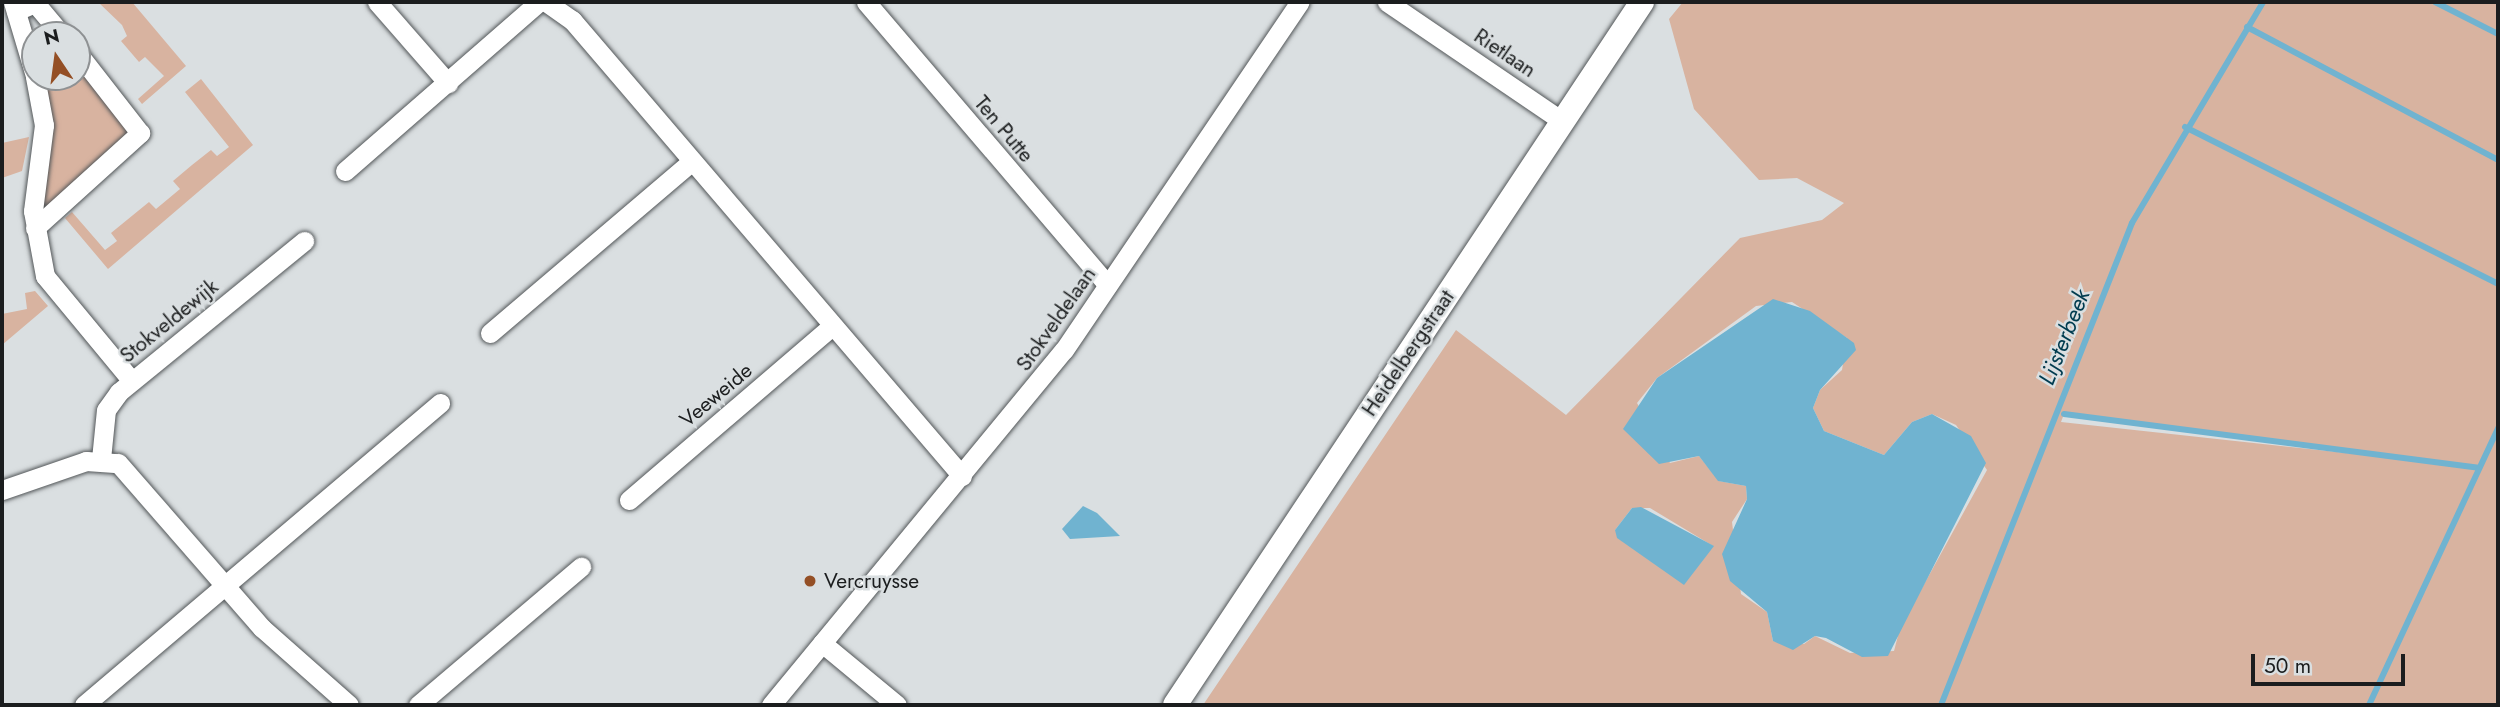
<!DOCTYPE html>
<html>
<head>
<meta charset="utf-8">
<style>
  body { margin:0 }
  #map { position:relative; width:2500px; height:707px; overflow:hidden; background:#dadfe1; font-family:Jost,sans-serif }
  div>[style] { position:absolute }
  .green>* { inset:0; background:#d8b3a0 }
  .water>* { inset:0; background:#70b3d0 }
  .stream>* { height:6px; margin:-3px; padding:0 3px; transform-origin:3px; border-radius:3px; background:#70b3d0 }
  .roads { filter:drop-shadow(0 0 2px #525658) drop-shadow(0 0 2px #525658) }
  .minor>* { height:19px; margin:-9.5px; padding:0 9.5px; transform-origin:9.5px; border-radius:9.5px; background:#fff }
  .major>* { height:24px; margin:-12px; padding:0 12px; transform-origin:12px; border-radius:12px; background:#fff }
  .dots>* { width:19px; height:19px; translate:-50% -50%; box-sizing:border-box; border:4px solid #dadfe1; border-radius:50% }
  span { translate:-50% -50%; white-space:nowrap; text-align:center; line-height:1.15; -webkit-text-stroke:5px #dadfe1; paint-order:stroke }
  .street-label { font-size:21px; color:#1b1d1e }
  .poi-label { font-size:21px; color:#1b1d1e }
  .left { translate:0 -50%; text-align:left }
  .water-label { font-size:23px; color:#003b4f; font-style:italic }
  .frame { position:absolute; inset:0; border:4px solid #1b1d1e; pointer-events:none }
  .north { position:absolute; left:21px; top:21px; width:70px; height:70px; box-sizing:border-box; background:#dadfe1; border:2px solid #8e9193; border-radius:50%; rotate:347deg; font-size:19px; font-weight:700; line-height:28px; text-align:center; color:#1b1d1e }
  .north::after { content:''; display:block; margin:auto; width:24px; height:32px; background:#944f25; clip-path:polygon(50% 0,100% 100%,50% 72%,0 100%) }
  .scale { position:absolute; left:2251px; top:654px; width:154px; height:32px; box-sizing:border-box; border:4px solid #1b1d1e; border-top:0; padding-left:9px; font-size:21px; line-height:24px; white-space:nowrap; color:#1b1d1e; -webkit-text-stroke:5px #dadfe1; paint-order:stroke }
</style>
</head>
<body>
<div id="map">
  <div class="green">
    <div style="clip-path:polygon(98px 2px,132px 2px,186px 66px,142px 104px,138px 99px,164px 76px,145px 57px,139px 62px,121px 41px,127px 36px,122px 25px)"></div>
    <div style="clip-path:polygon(evenodd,1683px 2px,2498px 2px,2498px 705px,1203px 705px,1456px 330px,1566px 415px,1740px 238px,1822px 220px,1844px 203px,1797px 178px,1759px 180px,1694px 109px,1669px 19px,1683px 2px,1792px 302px,1847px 338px,1842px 370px,1820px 390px,1813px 408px,1824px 431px,1884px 455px,1912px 422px,1932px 414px,1956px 425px,1987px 470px,1900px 628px,1894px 651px,1850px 653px,1815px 636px,1804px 644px,1773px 641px,1767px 612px,1741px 594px,1732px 522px,1747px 499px,1746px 486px,1719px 481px,1699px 456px,1670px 463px,1637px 403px,1657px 378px,1756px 306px,1792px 302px,1683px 2px,2064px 414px,2429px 461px,2429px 462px,2061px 422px,2064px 414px,1683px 2px,1632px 508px,1650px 508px,1713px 546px,1615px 530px,1632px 508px)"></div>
    <div style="clip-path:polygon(77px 64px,130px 130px,41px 213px,43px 77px,77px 77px)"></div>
    <div style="clip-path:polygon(201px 79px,253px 145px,108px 269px,65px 218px,72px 212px,105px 250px,117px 241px,111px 233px,149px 202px,156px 209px,180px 189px,173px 181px,192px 165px,211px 150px,217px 156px,229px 147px,185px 92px)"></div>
    <div style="clip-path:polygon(29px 137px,22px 171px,2px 178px,2px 143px)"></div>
    <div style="clip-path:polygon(35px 291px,48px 306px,2px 345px,2px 314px,27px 309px,25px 293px)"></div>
  </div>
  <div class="water">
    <div style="clip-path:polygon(1773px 299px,1810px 311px,1854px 343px,1856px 350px,1820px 390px,1813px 408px,1824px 431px,1884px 455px,1912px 422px,1932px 414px,1971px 436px,1986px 463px,1888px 656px,1862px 657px,1826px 638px,1815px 636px,1793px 650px,1773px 641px,1767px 612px,1730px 581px,1722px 554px,1747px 499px,1746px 486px,1718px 481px,1699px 456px,1659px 464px,1623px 429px,1657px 378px)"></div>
    <div style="clip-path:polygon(1083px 506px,1097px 513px,1120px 536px,1070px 539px,1062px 529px)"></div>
    <div style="clip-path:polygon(1641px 507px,1714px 546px,1684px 585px,1617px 538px,1615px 530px,1632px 508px)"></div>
  </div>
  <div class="stream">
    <div style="left:2435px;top:2px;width:71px;rotate:26.9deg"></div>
    <div style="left:2247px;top:27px;width:284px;rotate:27.9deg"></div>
    <div style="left:2185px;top:127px;width:350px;rotate:26.6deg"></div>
    <div style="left:2064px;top:414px;width:418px;rotate:7.4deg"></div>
    <div style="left:1941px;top:705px;width:518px;rotate:-68.38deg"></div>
    <div style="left:2132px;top:223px;width:257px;rotate:-59.3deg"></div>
    <div style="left:2369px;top:705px;width:306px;rotate:-65deg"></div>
  </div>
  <div class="roads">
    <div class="minor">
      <div style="left:13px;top:2px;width:77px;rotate:73.4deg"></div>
      <div style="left:377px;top:2px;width:108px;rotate:48.8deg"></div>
      <div style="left:546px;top:2px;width:32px;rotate:35deg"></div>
      <div style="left:572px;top:20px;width:600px;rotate:49.46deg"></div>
      <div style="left:866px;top:2px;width:372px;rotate:49.5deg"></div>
      <div style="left:1387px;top:2px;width:212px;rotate:34.2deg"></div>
      <div style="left:16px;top:11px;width:21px;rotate:-23deg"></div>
      <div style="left:35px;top:3px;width:42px;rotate:49.8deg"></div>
      <div style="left:35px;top:77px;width:49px;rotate:79.4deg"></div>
      <div style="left:44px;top:125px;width:87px;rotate:97.3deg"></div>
      <div style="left:33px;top:211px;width:66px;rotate:79.5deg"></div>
      <div style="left:45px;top:276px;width:136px;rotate:50.4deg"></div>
      <div style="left:345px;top:171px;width:257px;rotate:-41.1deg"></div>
      <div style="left:35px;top:228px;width:142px;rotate:-42.1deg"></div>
      <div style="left:140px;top:133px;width:103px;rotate:-127.9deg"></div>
      <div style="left:490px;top:333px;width:265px;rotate:-40.4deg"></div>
      <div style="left:101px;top:459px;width:49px;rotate:-84.2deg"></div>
      <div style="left:106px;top:410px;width:22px;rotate:-54deg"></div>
      <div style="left:119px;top:392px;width:239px;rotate:-39.2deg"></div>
      <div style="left:2px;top:490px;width:89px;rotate:-19deg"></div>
      <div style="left:86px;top:461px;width:32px;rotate:4deg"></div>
      <div style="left:118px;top:463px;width:219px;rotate:48.9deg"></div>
      <div style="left:262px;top:628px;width:116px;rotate:41.5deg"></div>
      <div style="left:629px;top:500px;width:267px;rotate:-40.6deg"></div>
      <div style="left:822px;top:643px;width:97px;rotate:39.6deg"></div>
      <div style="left:84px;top:705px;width:467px;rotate:-40.3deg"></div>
      <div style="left:418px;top:705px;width:214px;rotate:-40.3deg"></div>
      <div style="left:771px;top:705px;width:460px;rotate:-50.5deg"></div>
      <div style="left:1064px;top:350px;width:420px;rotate:-55.9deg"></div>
    </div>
    <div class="major">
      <div style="left:1175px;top:705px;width:844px;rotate:-56.4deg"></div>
    </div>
  </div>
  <div class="dots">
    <div style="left:810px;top:581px;background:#944f25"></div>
  </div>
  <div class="street-label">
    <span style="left:1505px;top:53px;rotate:34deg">Rietlaan</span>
    <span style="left:1004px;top:129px;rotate:50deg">Ten Putte</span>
    <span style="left:1056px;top:319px;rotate:-55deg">Stokveldelaan</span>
    <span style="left:169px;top:321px;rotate:-39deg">Stokveldewijk</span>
    <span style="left:1408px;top:353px;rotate:-56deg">Heidelbergstraat</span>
    <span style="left:716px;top:395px;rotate:-40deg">Veeweide</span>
  </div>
  <div class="poi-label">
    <span class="left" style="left:824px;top:581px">Vercruysse</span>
  </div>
  <div class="water-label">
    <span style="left:2064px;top:337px;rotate:-68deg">Lijsterbeek</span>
  </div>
  <div class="frame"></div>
  <div class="north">N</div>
  <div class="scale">50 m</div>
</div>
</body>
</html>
